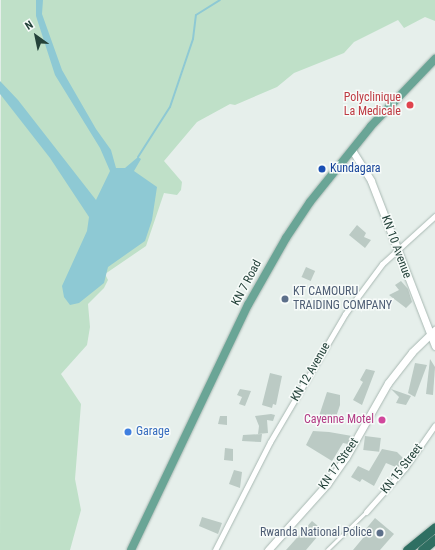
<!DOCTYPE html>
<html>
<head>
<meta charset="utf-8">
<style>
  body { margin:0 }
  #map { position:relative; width:435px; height:550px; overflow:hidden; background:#e6efeb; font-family:"Roboto Condensed",sans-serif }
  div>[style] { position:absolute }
  .green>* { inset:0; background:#bfe0c8 }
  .water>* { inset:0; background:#8ec9d4 }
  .stream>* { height:2px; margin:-1px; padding:0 1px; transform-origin:1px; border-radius:1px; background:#8ec9d4 }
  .building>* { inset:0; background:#bbcac4; transform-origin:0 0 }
  .roads { filter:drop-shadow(0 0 1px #a8b8b2) drop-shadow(0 0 1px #a8b8b2) }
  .lane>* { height:2.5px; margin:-1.25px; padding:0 1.25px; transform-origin:1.25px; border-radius:1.25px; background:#fff }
  .street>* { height:5px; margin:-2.5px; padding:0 2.5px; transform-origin:2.5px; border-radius:2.5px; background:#fff }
  .secondary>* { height:7px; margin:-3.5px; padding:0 3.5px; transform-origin:3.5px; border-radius:3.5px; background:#fff }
  .primary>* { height:8px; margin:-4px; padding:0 4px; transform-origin:4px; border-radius:4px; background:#6aa596 }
  .highway>* { height:9px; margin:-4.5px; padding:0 4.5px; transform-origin:4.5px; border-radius:4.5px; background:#2f6f62 }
  .dots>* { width:11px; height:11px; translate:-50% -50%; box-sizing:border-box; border:2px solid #f7fbf9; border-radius:50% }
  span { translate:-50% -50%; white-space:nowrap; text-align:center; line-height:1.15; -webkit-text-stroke:3px #f7fbf9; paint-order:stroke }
  .health-label { font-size:12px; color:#be3a42 }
  .right { translate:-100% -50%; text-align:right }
  .transit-label { font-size:12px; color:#164399 }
  .left { translate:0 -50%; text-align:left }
  .street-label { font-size:12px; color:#24423a }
  .service-label { font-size:12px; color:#4e5e75 }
  .hotel-label { font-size:12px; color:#b23c85 }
  .shop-label { font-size:12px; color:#366cbe }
  .north { position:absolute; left:16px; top:16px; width:40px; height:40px; -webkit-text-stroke:3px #f7fbf9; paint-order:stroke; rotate:327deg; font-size:11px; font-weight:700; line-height:16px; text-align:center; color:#24423a }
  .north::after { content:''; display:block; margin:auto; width:14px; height:18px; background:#24423a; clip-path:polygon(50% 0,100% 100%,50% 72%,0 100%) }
</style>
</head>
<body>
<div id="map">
  <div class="green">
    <div style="clip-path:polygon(1px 0,435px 0,435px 21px,425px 17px,404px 28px,398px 20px,354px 42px,344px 53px,294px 73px,277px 87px,235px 105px,230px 104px,197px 122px,164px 161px,182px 182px,181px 190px,177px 195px,164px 193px,146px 246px,105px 274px,108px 280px,104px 288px,88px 304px,90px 327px,87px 345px,61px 374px,81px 404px,75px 479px,81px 510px,70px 550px,0 550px)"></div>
  </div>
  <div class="water">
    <div style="clip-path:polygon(36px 0,43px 0,42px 14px,62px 70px,96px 129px,111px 150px,116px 168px,125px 168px,138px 157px,141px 159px,134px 171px,157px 187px,152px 220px,145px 241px,108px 267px,104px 283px,79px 303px,70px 305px,64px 297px,62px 286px,87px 231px,89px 217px,50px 158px,0 94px,0 81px,18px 100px,96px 200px,110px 171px,100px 148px,55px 75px,36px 16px)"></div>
  </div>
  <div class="stream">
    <div style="left:138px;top:157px;width:59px;rotate:-57.4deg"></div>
    <div style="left:170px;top:107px;width:72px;rotate:-71.3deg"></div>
    <div style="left:193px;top:39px;width:24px;rotate:-83deg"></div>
    <div style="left:196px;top:15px;width:28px;rotate:-32deg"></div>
  </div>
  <div class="building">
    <div style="clip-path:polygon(357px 225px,366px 233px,364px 237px,371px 240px,365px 248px,349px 235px)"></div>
    <div style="left:306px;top:267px;width:10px;height:11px;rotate:24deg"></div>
    <div style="clip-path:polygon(401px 281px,408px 289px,412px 302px,406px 308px,389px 295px,399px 290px,395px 285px)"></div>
    <div style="clip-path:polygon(430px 359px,435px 367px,433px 395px,426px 394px)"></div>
    <div style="clip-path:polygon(415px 363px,427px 365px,415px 397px,408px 393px)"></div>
    <div style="clip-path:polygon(366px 369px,375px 371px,362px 405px,353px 400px,363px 382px,360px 380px)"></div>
    <div style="clip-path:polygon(270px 373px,282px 376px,276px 405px,273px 404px,272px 408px,262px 405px)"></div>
    <div style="clip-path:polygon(240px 389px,251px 391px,245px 406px,239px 404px,242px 397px,237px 395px)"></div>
    <div style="clip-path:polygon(391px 389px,411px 396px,406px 405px,396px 403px,399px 397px)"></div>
    <div style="clip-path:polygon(327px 392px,340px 395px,340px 405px,335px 420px,319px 416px)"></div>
    <div style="clip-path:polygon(271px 414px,275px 415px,273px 421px,267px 420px,268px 433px,258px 434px,259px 426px,255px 416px)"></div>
    <div style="clip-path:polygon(220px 416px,227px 416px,227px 425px,218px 424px)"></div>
    <div style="clip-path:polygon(313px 431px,329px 432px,352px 436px,348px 444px,343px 443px,332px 461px,306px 445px)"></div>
    <div style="clip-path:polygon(262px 434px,261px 442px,242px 441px,243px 435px)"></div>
    <div style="left:365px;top:436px;width:16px;height:14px;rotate:7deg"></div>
    <div style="clip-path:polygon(225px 448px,233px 449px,233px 461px,224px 460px)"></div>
    <div style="clip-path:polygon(382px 449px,397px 452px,404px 459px,398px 468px,386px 463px,374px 486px,362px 479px,360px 482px,351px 477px,358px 466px,369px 471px)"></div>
    <div style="clip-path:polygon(234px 470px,242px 472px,240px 488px,229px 484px)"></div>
    <div style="clip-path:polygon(202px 517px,222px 523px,218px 534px,199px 526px)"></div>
    <div style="clip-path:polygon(375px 518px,394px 534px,380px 550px,353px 550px,368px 532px,365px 530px)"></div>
    <div style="clip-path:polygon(312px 521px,323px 530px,306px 550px,286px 550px)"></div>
  </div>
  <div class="roads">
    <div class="lane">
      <div style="left:327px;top:550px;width:54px;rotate:-44.3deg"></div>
    </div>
    <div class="street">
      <div style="left:366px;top:512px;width:59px;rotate:-48.4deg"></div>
      <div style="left:405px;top:468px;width:52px;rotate:-55.1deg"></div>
      <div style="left:215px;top:550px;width:121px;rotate:-63deg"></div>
      <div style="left:270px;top:442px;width:148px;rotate:-59.6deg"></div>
      <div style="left:345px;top:314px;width:62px;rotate:-53.5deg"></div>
      <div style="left:382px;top:264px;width:72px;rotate:-42.2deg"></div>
    </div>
    <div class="secondary">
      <div style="left:352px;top:150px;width:36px;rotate:58deg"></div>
      <div style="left:371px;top:181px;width:177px;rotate:68.8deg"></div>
      <div style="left:268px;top:550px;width:89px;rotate:-48.2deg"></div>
      <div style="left:327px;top:484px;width:33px;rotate:-55deg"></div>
      <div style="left:346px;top:457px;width:85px;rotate:-60.4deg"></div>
      <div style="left:388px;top:383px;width:39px;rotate:-52deg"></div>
      <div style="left:412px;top:352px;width:32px;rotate:-44deg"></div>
    </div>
    <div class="primary">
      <div style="left:131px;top:550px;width:272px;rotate:-64.5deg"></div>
      <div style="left:248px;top:305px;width:77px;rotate:-60.4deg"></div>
      <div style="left:286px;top:238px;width:43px;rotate:-56.3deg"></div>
      <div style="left:310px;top:202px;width:97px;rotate:-51.2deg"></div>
      <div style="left:371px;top:126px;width:93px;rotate:-46.3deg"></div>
    </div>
    <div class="highway">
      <div style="left:407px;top:550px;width:36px;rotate:-39deg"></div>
      <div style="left:422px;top:550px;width:17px;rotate:-40deg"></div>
    </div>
  </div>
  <div class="dots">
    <div style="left:410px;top:105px;background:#e0444e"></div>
    <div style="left:322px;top:169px;background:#1a4fb4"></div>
    <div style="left:285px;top:299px;background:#5c6f8a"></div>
    <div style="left:382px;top:420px;background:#d1479c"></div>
    <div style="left:128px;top:432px;background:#3f7fe0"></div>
    <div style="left:380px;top:533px;background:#5c6f8a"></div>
  </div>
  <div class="health-label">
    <span class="right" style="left:401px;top:105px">Polyclinique<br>La Medicale</span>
  </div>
  <div class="transit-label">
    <span class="left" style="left:330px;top:169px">Kundagara</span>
  </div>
  <div class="street-label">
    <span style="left:396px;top:247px;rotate:70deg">KN 10 Avenue</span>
    <span style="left:247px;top:283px;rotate:-62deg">KN 7 Road</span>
    <span style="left:311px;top:372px;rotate:-60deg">KN 12 Avenue</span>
    <span style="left:339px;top:464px;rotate:-55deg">KN 17 Street</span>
    <span style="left:402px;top:469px;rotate:-52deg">KN 15 Street</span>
  </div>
  <div class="service-label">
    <span class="left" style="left:293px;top:299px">KT CAMOURU<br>TRAIDING COMPANY</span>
    <span class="right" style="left:372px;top:533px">Rwanda National Police</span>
  </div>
  <div class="hotel-label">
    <span class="right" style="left:374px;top:420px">Cayenne Motel</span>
  </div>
  <div class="shop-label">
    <span class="left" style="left:136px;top:432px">Garage</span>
  </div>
  <div class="north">N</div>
</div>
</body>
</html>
